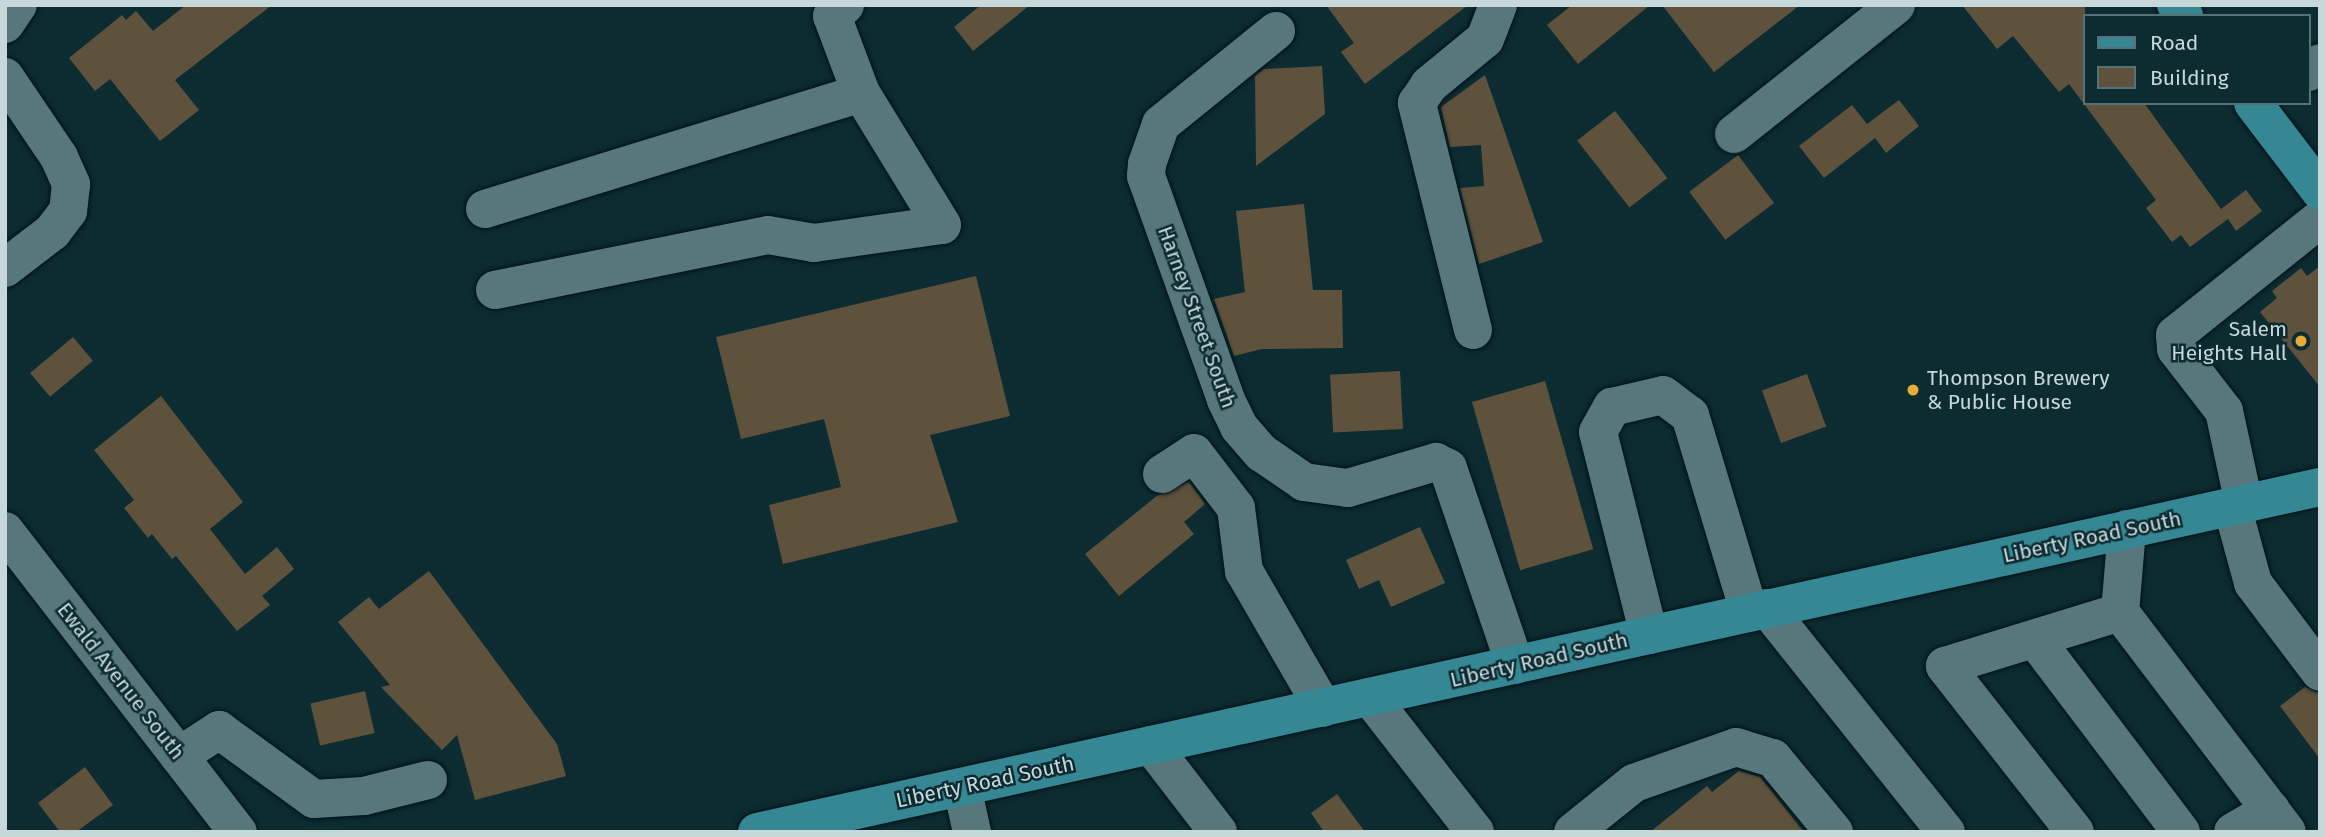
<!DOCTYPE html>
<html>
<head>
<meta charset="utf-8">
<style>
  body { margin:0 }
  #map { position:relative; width:2325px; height:837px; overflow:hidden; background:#0d2c32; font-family:"Fira Sans",sans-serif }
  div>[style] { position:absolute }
  .building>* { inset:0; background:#5e523c; transform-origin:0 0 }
  .roads { filter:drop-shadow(0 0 2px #001317) drop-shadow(0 0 2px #001317) }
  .minor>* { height:38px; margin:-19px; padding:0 19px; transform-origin:19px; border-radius:19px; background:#57777d }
  .major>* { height:38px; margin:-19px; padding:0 19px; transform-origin:19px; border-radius:19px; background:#368794 }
  .dots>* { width:19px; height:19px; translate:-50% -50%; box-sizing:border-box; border:4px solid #0d2c32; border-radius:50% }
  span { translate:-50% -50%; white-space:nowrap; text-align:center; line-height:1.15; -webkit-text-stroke:5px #0d2c32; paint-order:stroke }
  .street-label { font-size:21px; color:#c7d8db }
  .poi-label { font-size:21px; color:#c7d8db }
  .right { translate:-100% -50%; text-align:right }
  .left { translate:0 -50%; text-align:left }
  .frame { position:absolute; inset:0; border:7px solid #c7d8db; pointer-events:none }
  .legend { position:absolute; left:2083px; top:14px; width:228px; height:91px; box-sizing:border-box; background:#0d2c32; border:2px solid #577176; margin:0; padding:9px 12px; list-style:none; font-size:21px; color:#c7d8db }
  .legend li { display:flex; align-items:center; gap:14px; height:35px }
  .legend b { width:35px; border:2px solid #577176 }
</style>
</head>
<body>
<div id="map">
  <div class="building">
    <div style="clip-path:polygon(186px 5px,272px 5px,175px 80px,199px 110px,160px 141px,110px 79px,95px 91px,69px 58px,122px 15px,126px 20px,136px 11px,153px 31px)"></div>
    <div style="clip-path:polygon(981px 5px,1030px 5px,973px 51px,954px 27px)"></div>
    <div style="clip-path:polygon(1326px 5px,1468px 5px,1365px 84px,1341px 52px,1354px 43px)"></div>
    <div style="clip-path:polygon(1572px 5px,1650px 5px,1578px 64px,1547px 25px)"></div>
    <div style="clip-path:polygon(1662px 5px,1800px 5px,1714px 72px)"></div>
    <div style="clip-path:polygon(1962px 5px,2085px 5px,2085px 103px,2144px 103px,2221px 209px,2246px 190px,2262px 211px,2236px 231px,2228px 219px,2190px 247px,2181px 235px,2172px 242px,2146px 208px,2156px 200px,2069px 84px,2059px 92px,2013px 36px,1997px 49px)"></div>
    <div style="clip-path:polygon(1322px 66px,1325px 114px,1256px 166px,1255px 76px,1264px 69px)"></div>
    <div style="clip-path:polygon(1485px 75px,1543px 242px,1479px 264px,1460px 188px,1484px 186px,1481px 145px,1450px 147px,1441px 107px)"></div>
    <div style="clip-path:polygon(1899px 100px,1919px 126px,1886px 153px,1875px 138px,1824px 178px,1799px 146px,1852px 105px,1867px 124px)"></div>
    <div style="left:1615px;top:111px;width:85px;height:48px;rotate:52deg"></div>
    <div style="left:1738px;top:155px;width:60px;height:61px;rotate:53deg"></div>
    <div style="clip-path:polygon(1304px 204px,1313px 290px,1342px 290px,1343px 348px,1262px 349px,1234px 356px,1214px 299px,1245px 292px,1236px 211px)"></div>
    <div style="clip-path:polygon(2320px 266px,2320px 387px,2260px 312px,2277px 298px,2272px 291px,2301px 268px,2307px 276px)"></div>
    <div style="clip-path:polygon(976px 276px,1010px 416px,930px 435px,958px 522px,783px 564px,769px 505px,841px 487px,824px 419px,741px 439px,716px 337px)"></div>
    <div style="left:73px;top:337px;width:31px;height:56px;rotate:50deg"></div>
    <div style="left:1400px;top:371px;width:58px;height:70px;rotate:87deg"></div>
    <div style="left:1807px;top:374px;width:56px;height:48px;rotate:70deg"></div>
    <div style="left:1545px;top:381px;width:175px;height:76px;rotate:74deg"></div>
    <div style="clip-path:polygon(161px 396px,243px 502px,210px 529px,245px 574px,277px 547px,294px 569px,262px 596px,270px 605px,237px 631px,176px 556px,172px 559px,152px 534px,148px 538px,124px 508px,134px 500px,94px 450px)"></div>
    <div style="clip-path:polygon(1189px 482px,1205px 504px,1184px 522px,1194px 534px,1119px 596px,1085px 554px,1158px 495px)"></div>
    <div style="clip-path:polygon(1420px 527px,1445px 583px,1391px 607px,1379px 580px,1359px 589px,1346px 560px)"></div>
    <div style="clip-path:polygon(429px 571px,557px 744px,566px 776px,475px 800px,457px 735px,442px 750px,381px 687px,390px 685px,338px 622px,369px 597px,379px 609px)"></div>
    <div style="clip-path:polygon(2305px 687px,2320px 693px,2320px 759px,2280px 706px)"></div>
    <div style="left:365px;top:691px;width:43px;height:56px;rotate:77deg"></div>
    <div style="clip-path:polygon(85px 767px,113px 805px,76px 832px,60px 832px,38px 803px)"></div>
    <div style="clip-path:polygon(1739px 771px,1760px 777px,1804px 832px,1650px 832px,1707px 786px,1712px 792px)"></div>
    <div style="clip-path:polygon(1337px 794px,1365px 832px,1324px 832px,1311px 813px)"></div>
  </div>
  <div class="roads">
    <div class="minor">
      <div style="left:5px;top:24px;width:23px;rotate:-56deg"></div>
      <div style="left:1276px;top:31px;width:148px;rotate:141deg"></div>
      <div style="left:1161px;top:124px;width:42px;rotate:109.3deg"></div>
      <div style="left:1147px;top:164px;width:12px;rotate:95deg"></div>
      <div style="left:1146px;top:176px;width:238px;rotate:70.3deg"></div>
      <div style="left:1226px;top:400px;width:30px;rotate:64deg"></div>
      <div style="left:1239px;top:427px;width:35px;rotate:49deg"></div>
      <div style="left:1262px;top:453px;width:51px;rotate:34.6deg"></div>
      <div style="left:1304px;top:482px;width:44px;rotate:7.8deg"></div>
      <div style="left:1348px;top:488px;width:92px;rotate:-16.5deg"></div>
      <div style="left:1436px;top:462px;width:13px;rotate:27deg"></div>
      <div style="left:1448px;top:468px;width:208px;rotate:71.2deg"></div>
      <div style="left:2309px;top:72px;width:14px;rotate:-39deg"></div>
      <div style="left:5px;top:77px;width:97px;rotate:56deg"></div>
      <div style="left:59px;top:157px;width:30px;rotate:66deg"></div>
      <div style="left:71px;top:184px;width:27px;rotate:96deg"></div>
      <div style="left:68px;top:211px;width:26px;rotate:127deg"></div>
      <div style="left:52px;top:232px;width:59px;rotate:142.5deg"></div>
      <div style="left:1734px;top:134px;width:207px;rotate:-38.5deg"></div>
      <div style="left:485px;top:209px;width:393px;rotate:-17.1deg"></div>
      <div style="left:495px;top:290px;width:278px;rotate:-11.4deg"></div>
      <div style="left:768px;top:235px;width:47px;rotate:9.9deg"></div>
      <div style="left:814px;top:243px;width:129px;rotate:-8deg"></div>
      <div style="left:942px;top:225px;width:155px;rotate:-121.5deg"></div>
      <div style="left:861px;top:93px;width:82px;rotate:-110.6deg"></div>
      <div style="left:832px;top:16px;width:17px;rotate:-40deg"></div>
      <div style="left:1473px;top:330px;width:234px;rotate:-103.9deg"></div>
      <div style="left:1417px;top:103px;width:22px;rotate:-56deg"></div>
      <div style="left:1429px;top:85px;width:72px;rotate:-39.4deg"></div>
      <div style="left:1485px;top:39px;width:36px;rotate:-69deg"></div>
      <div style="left:1162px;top:474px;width:38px;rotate:-33deg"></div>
      <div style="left:1194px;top:453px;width:69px;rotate:52.6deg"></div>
      <div style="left:1236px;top:508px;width:64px;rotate:82.8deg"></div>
      <div style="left:1244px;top:571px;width:158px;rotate:60deg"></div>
      <div style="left:2244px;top:504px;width:95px;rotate:-102.1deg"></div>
      <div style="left:2224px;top:411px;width:78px;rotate:-127.7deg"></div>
      <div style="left:2176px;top:349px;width:14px;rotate:-94deg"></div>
      <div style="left:2175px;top:335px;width:186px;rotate:-38.7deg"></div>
      <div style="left:2232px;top:506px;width:80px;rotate:74.7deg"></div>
      <div style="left:2253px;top:583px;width:111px;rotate:53deg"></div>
      <div style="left:2127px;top:529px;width:83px;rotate:94.8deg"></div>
      <div style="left:2120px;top:612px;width:276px;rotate:52.8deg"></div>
      <div style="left:5px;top:531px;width:381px;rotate:52.3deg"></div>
      <div style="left:1767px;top:608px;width:287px;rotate:51.4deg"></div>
      <div style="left:1649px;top:635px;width:209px;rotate:-104.1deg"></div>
      <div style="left:1598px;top:432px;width:29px;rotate:-61deg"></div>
      <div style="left:1612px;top:407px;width:52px;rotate:-13.2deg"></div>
      <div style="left:1663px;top:395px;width:34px;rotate:37deg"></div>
      <div style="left:1690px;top:415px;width:206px;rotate:73.3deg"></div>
      <div style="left:2035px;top:639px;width:242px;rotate:52.9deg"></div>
      <div style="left:1370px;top:697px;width:171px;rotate:52.1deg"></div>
      <div style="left:1151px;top:745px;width:110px;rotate:52.4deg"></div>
      <div style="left:179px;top:756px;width:48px;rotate:-33deg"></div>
      <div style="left:219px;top:730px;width:117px;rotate:36deg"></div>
      <div style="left:314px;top:799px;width:50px;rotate:-3.4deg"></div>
      <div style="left:364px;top:796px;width:66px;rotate:-14deg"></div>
      <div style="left:962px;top:787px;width:46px;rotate:77.5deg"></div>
      <div style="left:1573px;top:832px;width:78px;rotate:-38.8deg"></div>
      <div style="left:1634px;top:783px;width:108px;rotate:-19.4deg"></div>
      <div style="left:1736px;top:747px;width:39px;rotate:17deg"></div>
      <div style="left:1773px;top:758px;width:96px;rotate:50.5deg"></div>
      <div style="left:2075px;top:832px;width:211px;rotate:-128.1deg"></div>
      <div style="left:1945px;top:666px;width:183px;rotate:-17.1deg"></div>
      <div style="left:2233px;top:832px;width:44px;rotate:-30.1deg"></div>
    </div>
    <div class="major">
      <div style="left:2176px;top:5px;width:14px;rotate:54deg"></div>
      <div style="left:2253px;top:103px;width:111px;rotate:52.7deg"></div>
      <div style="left:757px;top:832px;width:1601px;rotate:-12.45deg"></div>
    </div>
  </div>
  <div class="dots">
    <div style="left:2301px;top:341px;background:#e6ac36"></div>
    <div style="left:1913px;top:390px;background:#e6ac36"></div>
  </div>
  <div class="street-label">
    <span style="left:1197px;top:317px;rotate:70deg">Harney Street South</span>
    <span style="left:2092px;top:537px;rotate:-12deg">Liberty Road South</span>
    <span style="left:1539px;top:660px;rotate:-13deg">Liberty Road South</span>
    <span style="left:121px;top:681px;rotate:52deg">Ewald Avenue South</span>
    <span style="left:985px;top:782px;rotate:-12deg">Liberty Road South</span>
  </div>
  <div class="poi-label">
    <span class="right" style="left:2287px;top:341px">Salem<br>Heights Hall</span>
    <span class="left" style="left:1927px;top:390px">Thompson Brewery<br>&amp; Public House</span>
  </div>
  <div class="frame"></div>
  <ul class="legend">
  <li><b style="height:9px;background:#368794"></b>Road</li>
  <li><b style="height:19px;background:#5e523c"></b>Building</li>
  </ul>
</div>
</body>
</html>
